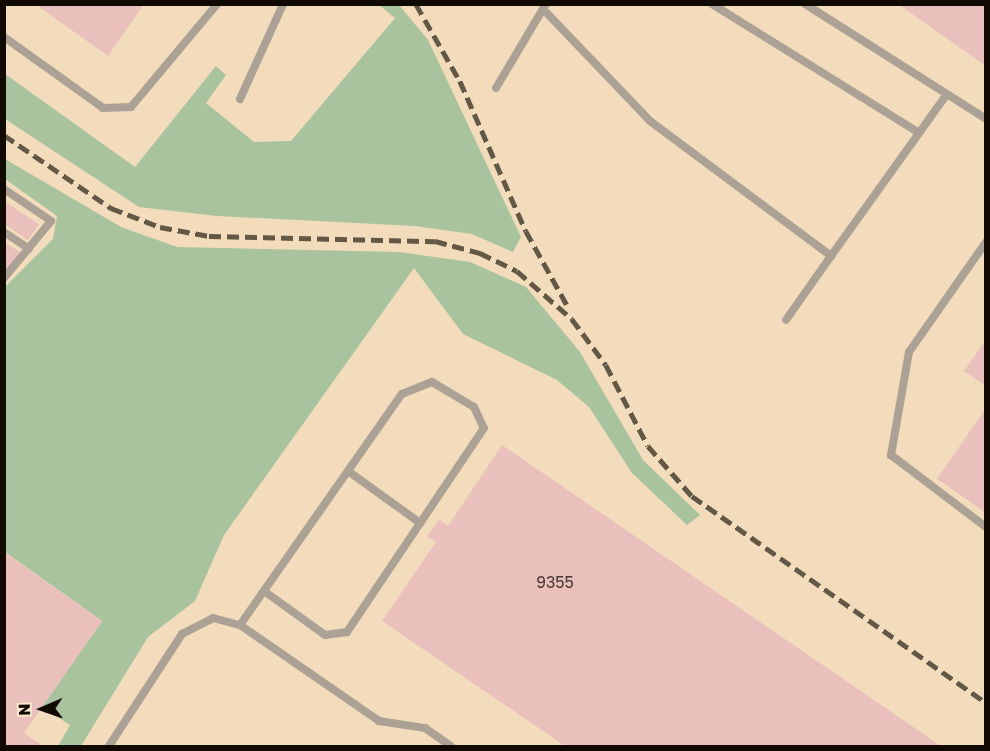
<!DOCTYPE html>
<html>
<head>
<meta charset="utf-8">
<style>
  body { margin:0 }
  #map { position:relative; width:990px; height:751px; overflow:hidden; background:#f2dcbc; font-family:"Golos Text",sans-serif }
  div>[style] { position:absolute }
  .green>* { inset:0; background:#a8c39d }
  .building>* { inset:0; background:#eac0bd }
  .service>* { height:8px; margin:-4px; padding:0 4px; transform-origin:4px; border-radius:4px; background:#aba194 }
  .rail>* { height:4.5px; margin-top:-2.25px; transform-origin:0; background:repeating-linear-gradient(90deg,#635746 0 12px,transparent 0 18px) }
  span { translate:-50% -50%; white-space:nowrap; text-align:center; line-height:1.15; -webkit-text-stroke:4.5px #fcead0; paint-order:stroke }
  .number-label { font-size:16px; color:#473831 }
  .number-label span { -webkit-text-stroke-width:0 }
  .frame { position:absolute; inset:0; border:6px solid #110a02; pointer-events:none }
  .north { position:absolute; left:12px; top:679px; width:60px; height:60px; -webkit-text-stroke:4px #fcead0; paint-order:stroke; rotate:268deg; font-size:16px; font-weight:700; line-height:24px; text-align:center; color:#110a02 }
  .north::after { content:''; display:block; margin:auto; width:21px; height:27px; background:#110a02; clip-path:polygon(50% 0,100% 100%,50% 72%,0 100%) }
</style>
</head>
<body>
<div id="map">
  <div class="green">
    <div style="clip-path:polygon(379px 5px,399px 5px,428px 40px,521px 237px,513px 252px,472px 234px,415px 226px,217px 216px,139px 207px,5px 119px,5px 74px,135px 167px,216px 66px,226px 75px,206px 103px,254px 142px,291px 141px,395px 18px)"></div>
    <div style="clip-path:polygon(5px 159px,121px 227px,177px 247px,399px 252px,470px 262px,526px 287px,580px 352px,643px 460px,700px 515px,687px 525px,632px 473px,589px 407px,557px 380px,463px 334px,414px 268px,224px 535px,195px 601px,148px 637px,81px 746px,58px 746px,70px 725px,42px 707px,102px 621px,5px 552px,5px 287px,53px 239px,57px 216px,5px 179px)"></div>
  </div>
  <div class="building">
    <div style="clip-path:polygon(35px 4px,144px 4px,108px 56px)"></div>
    <div style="clip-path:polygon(898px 4px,986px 4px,986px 66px)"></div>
    <div style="clip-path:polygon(4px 201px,39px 224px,28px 240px,4px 224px)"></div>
    <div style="clip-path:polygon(4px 242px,20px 252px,8px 270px,4px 268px)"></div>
    <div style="clip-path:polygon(986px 340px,986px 386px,964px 371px)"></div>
    <div style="clip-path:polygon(986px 408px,986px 513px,937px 479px)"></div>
    <div style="clip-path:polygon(502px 445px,941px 746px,565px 746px,382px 621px,436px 542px,427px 537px,439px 519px,448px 526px)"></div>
    <div style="clip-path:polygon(4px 552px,102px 621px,24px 733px,43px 746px,4px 746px)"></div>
  </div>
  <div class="service">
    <div style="left:546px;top:4px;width:6px;rotate:121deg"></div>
    <div style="left:543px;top:9px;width:155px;rotate:46.3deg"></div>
    <div style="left:650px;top:121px;width:226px;rotate:36.7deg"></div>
    <div style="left:831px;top:256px;width:78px;rotate:125.1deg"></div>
    <div style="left:712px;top:4px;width:244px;rotate:31.9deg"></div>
    <div style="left:805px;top:4px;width:214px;rotate:32.4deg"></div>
    <div style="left:4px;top:37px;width:122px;rotate:35.6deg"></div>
    <div style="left:103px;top:108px;width:28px;rotate:-2deg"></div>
    <div style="left:131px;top:107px;width:134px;rotate:-50.1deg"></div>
    <div style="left:496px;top:88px;width:92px;rotate:-59.3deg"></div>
    <div style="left:240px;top:99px;width:104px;rotate:-65.6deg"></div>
    <div style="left:4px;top:189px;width:57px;rotate:34.2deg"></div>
    <div style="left:51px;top:221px;width:74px;rotate:129.5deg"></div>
    <div style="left:4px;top:232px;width:30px;rotate:34deg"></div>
    <div style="left:986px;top:242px;width:134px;rotate:125deg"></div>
    <div style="left:909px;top:352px;width:105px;rotate:99.9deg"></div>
    <div style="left:891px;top:455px;width:119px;rotate:37.2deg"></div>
    <div style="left:831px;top:256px;width:199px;rotate:-54.4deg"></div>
    <div style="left:348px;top:471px;width:89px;rotate:35.8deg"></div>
    <div style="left:240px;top:625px;width:282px;rotate:-55deg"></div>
    <div style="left:402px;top:394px;width:32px;rotate:-22deg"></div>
    <div style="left:432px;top:382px;width:49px;rotate:30.8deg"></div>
    <div style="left:474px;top:407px;width:23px;rotate:65deg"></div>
    <div style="left:484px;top:428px;width:246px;rotate:123.9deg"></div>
    <div style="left:347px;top:632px;width:22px;rotate:172deg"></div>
    <div style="left:325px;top:635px;width:75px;rotate:-144.2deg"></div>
    <div style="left:109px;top:746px;width:134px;rotate:-56.9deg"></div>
    <div style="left:182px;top:634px;width:35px;rotate:-27deg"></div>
    <div style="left:213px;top:618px;width:28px;rotate:15deg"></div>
    <div style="left:240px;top:625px;width:169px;rotate:34.6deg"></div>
    <div style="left:379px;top:721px;width:47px;rotate:8.7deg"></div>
    <div style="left:425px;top:728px;width:32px;rotate:35deg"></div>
  </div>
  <div class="rail">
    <div style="left:416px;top:4px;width:89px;rotate:60.3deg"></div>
    <div style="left:460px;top:81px;width:164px;rotate:66.3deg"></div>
    <div style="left:526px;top:231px;width:85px;rotate:61deg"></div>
    <div style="left:4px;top:135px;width:130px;rotate:34.3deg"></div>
    <div style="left:111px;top:208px;width:53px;rotate:21.2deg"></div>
    <div style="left:160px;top:227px;width:50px;rotate:10.4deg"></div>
    <div style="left:209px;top:236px;width:226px;rotate:1.3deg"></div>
    <div style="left:435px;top:241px;width:47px;rotate:14.9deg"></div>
    <div style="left:480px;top:253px;width:41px;rotate:25.9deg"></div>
    <div style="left:517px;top:271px;width:73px;rotate:41.1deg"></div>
    <div style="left:572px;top:319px;width:57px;rotate:53.5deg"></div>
    <div style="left:606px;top:365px;width:91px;rotate:62.6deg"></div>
    <div style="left:648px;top:446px;width:67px;rotate:48.7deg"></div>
    <div style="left:692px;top:496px;width:360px;rotate:35.1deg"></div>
  </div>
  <div class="number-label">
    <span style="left:555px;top:582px">9355</span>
  </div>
  <div class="frame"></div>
  <div class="north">N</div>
</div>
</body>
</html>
